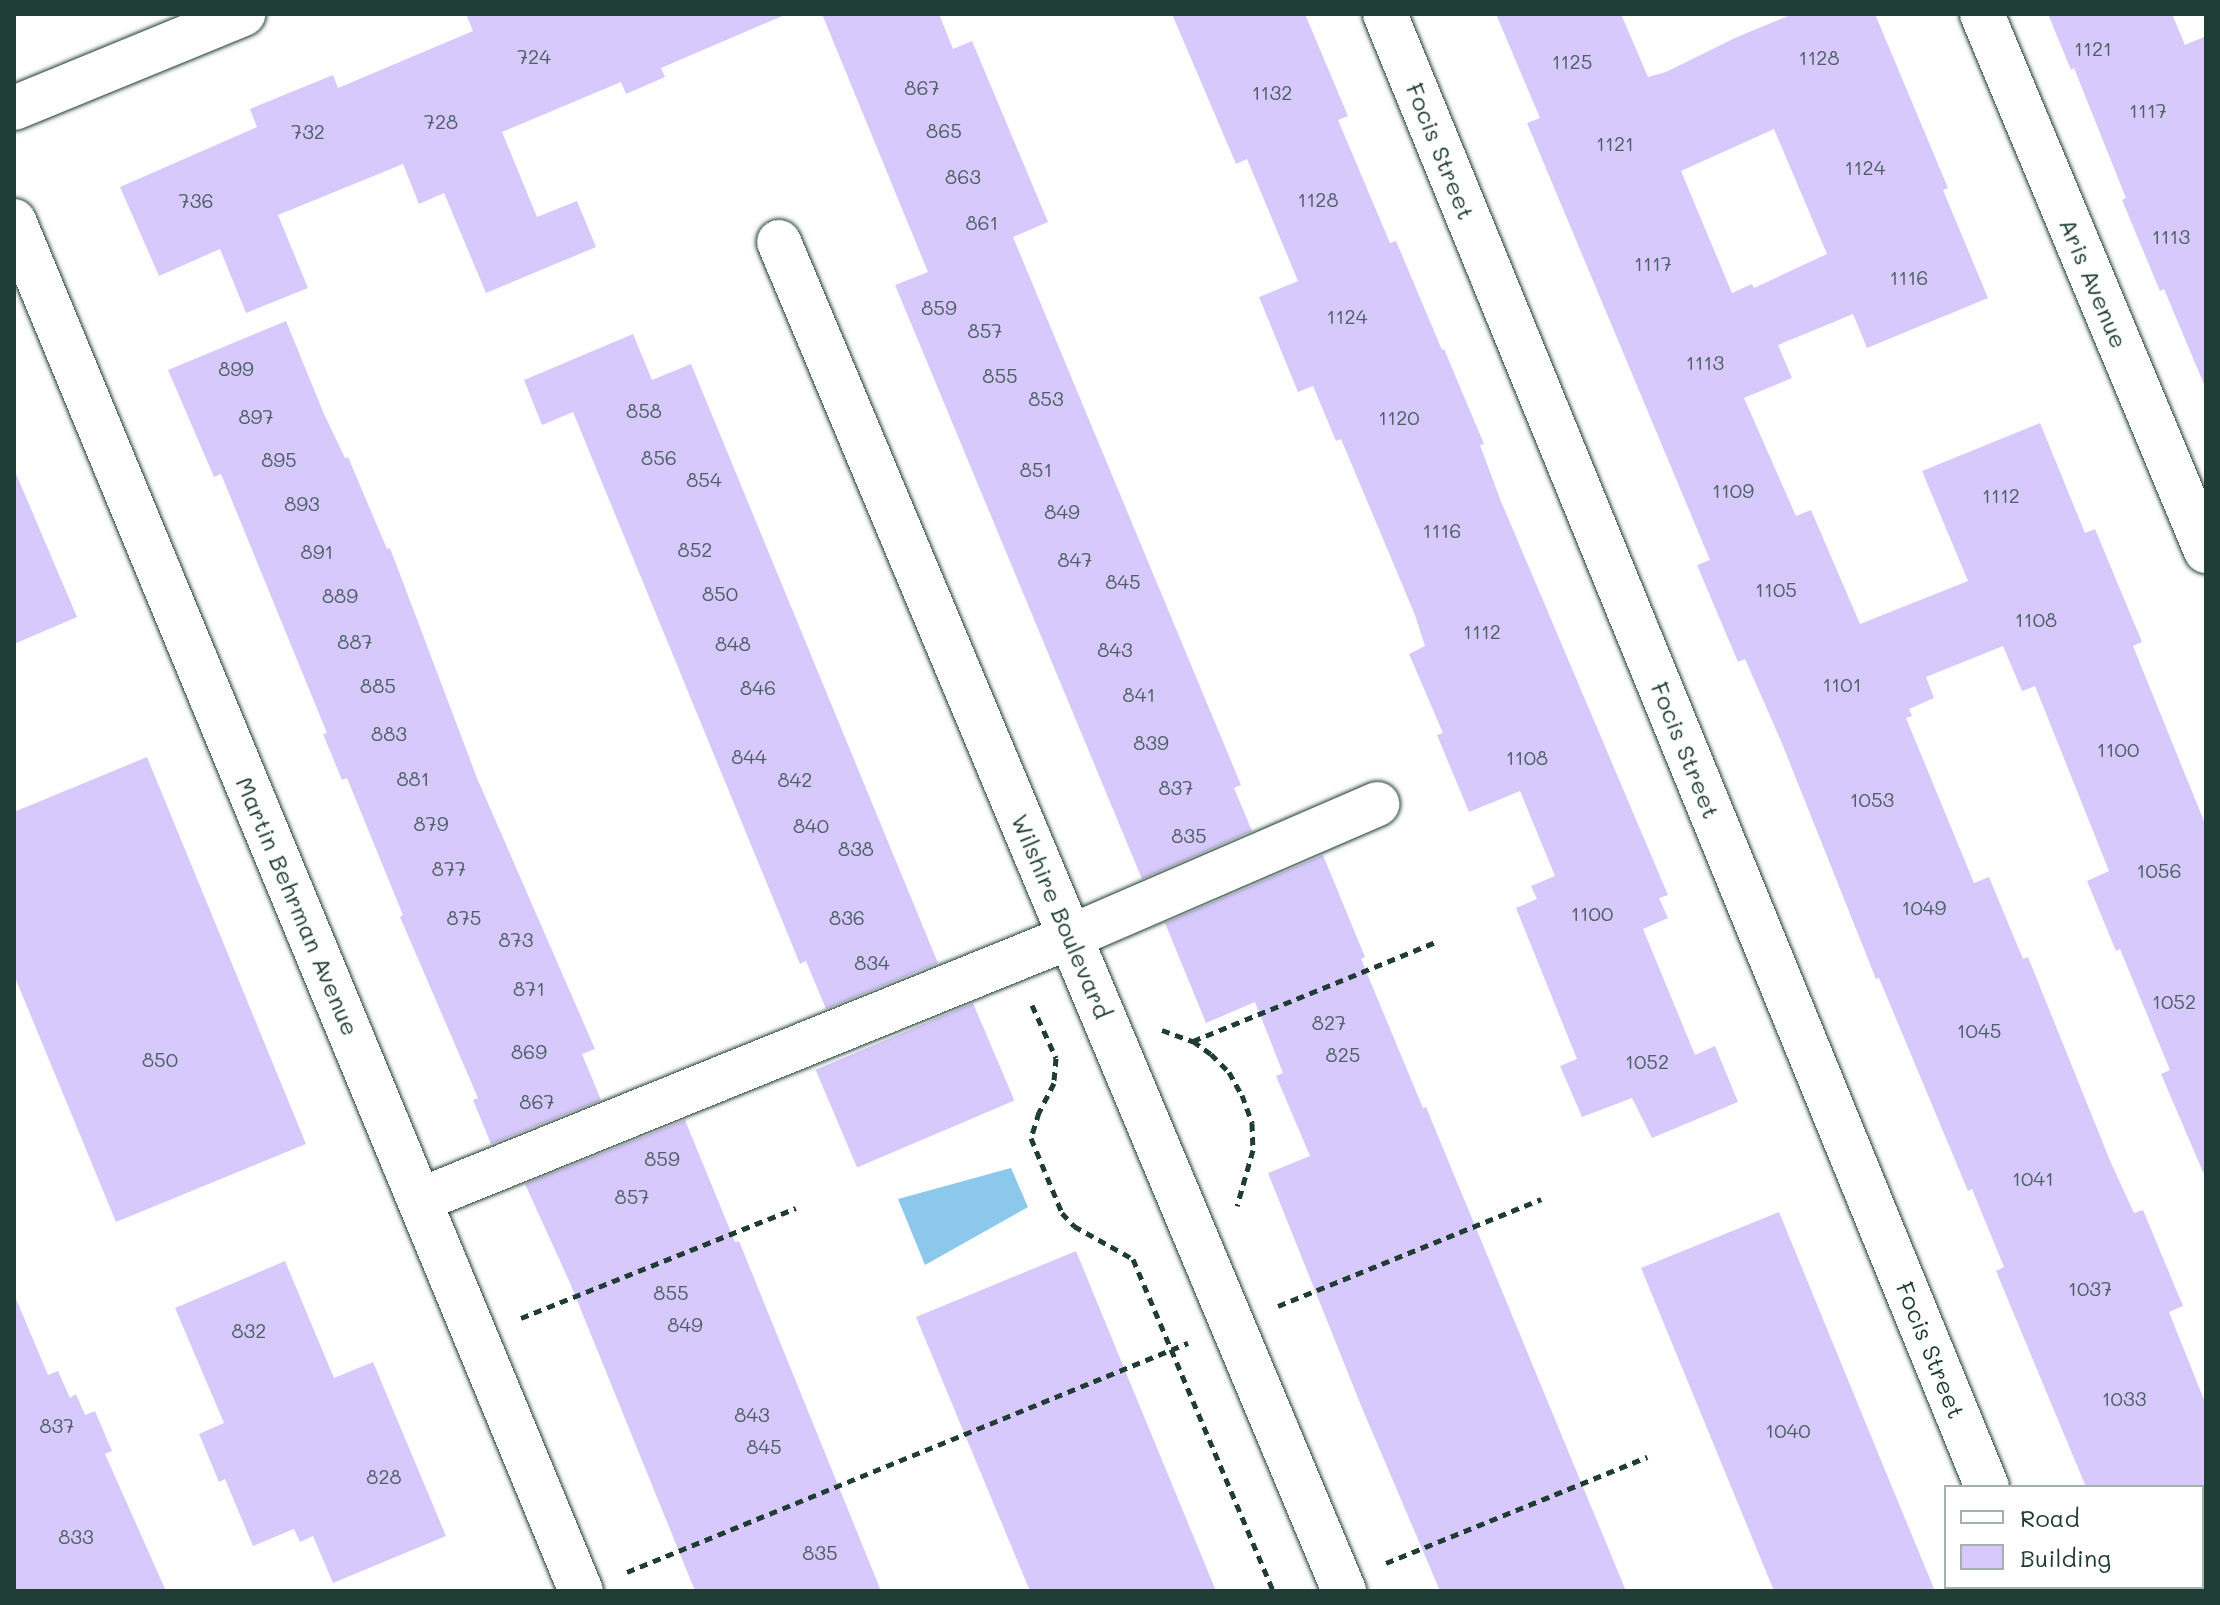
<!DOCTYPE html>
<html>
<head>
<meta charset="utf-8">
<style>
  body { margin:0 }
  #map { position:relative; width:2220px; height:1605px; overflow:hidden; background:#fff; font-family:Mali,sans-serif }
  div>[style] { position:absolute }
  .water>* { inset:0; background:#8cc8ec }
  .building>* { inset:0; background:#d7c9fb; transform-origin:0 0 }
  .path>* { height:5px; margin-top:-2.5px; transform-origin:0; background:repeating-linear-gradient(90deg,#1f3d34 0 8px,transparent 0 14px) }
  .roads { filter:drop-shadow(0 0 2px #1f3d34) drop-shadow(0 0 2px #1f3d34) }
  .minor>* { height:44px; margin:-22px; padding:0 22px; transform-origin:22px; border-radius:22px; background:#fff }
  span { translate:-50% -50%; white-space:nowrap; text-align:center; line-height:1.15; -webkit-text-stroke:6px #fff; paint-order:stroke }
  .number-label { font-size:20px; color:#4d6066 }
  .number-label span { -webkit-text-stroke-width:0 }
  .street-label { font-size:24px; color:#1f3d34 }
  .frame { position:absolute; inset:0; border:16px solid #1f3d34; pointer-events:none }
  .legend { position:absolute; left:1944px; top:1485px; width:260px; height:104px; box-sizing:border-box; background:#fff; border:2px solid #a5b1ae; margin:0; padding:10px 14px; list-style:none; font-size:24px; color:#1f3d34 }
  .legend li { display:flex; align-items:center; gap:16px; height:40px }
  .legend b { width:40px; border:2px solid #a5b1ae }
</style>
</head>
<body>
<div id="map">
  <div class="water">
    <div style="clip-path:polygon(1011px 1168px,1028px 1207px,925px 1265px,898px 1199px)"></div>
  </div>
  <div class="building">
    <div style="clip-path:polygon(466px 14px,787px 14px,661px 68px,665px 77px,626px 94px,621px 82px,502px 132px,537px 217px,577px 201px,596px 247px,486px 293px,444px 193px,419px 204px,403px 164px,278px 215px,308px 288px,246px 313px,220px 249px,159px 276px,120px 187px,257px 127px,250px 109px,333px 75px,338px 88px,473px 31px)"></div>
    <div style="clip-path:polygon(822px 14px,939px 14px,953px 49px,972px 41px,1048px 222px,1013px 237px,1241px 785px,1234px 788px,1252px 831px,1142px 879px,895px 285px,928px 272px)"></div>
    <div style="clip-path:polygon(1172px 14px,1305px 14px,1348px 116px,1338px 120px,1390px 243px,1396px 241px,1442px 350px,1444px 349px,1484px 444px,1480px 445px,1500px 499px,1668px 895px,1659px 898px,1668px 918px,1643px 929px,1695px 1055px,1715px 1046px,1738px 1102px,1652px 1138px,1632px 1098px,1582px 1117px,1560px 1066px,1577px 1059px,1516px 908px,1537px 899px,1531px 886px,1555px 876px,1520px 791px,1469px 812px,1437px 735px,1443px 733px,1409px 654px,1425px 646px,1415px 615px,1341px 439px,1336px 441px,1313px 386px,1298px 392px,1259px 297px,1298px 281px,1247px 159px,1236px 164px)"></div>
    <div style="clip-path:polygon(evenodd,1496px 14px,1621px 14px,1648px 77px,1666px 72px,1737px 37px,1793px 14px,1875px 14px,1948px 188px,1943px 190px,1988px 298px,1867px 348px,1853px 314px,1778px 345px,1792px 378px,1744px 398px,1796px 516px,1811px 510px,1860px 624px,1968px 581px,1922px 471px,2040px 423px,2085px 533px,2095px 529px,2142px 642px,2133px 646px,2206px 826px,2206px 1179px,2161px 1074px,2170px 1070px,2120px 949px,2116px 951px,2087px 881px,2109px 871px,2035px 686px,2022px 691px,2003px 646px,1926px 677px,1934px 698px,1909px 709px,1912px 716px,1906px 718px,1974px 883px,1989px 877px,2023px 959px,2028px 957px,2111px 1163px,2134px 1213px,2143px 1210px,2183px 1306px,2169px 1312px,2206px 1405px,2206px 1487px,2086px 1487px,1996px 1271px,2004px 1267px,1972px 1189px,1968px 1191px,1879px 978px,1876px 979px,1781px 741px,1745px 659px,1738px 662px,1697px 565px,1710px 560px,1527px 123px,1540px 118px,1496px 14px,1774px 129px,1827px 254px,1754px 288px,1752px 284px,1732px 293px,1681px 171px,1774px 129px)"></div>
    <div style="clip-path:polygon(2048px 14px,2172px 14px,2185px 45px,2206px 36px,2206px 389px,2164px 289px,2160px 291px,2122px 200px,2126px 198px,2074px 68px,2071px 70px)"></div>
    <div style="clip-path:polygon(286px 321px,324px 414px,345px 458px,348px 457px,387px 549px,390px 548px,477px 778px,595px 1049px,582px 1054px,601px 1100px,491px 1144px,473px 1100px,478px 1098px,400px 917px,403px 915px,347px 778px,342px 780px,323px 734px,327px 733px,221px 474px,214px 477px,168px 370px)"></div>
    <div style="clip-path:polygon(633px 334px,652px 380px,691px 364px,938px 963px,826px 1009px,806px 961px,800px 964px,573px 412px,542px 425px,524px 380px)"></div>
    <div style="clip-path:polygon(14px 469px,77px 617px,14px 644px)"></div>
    <div style="clip-path:polygon(147px 757px,306px 1144px,116px 1222px,14px 975px,14px 812px)"></div>
    <div style="clip-path:polygon(1323px 855px,1365px 957px,1361px 959px,1423px 1108px,1426px 1107px,1626px 1591px,1440px 1591px,1362px 1408px,1268px 1173px,1310px 1156px,1276px 1076px,1283px 1073px,1255px 1002px,1206px 1023px,1165px 923px)"></div>
    <div style="left:973px;top:1003px;width:106px;height:171px;rotate:67deg"></div>
    <div style="clip-path:polygon(685px 1120px,735px 1242px,739px 1241px,881px 1591px,695px 1591px,570px 1283px,525px 1184px)"></div>
    <div style="clip-path:polygon(1779px 1212px,1892px 1487px,1935px 1591px,1774px 1591px,1641px 1268px)"></div>
    <div style="clip-path:polygon(1076px 1251px,1129px 1380px,1216px 1591px,1030px 1591px,960px 1423px,916px 1317px)"></div>
    <div style="clip-path:polygon(285px 1261px,334px 1378px,373px 1362px,446px 1536px,333px 1583px,313px 1536px,300px 1542px,294px 1529px,253px 1546px,225px 1479px,219px 1482px,199px 1434px,224px 1423px,175px 1308px)"></div>
    <div style="clip-path:polygon(14px 1294px,48px 1375px,58px 1371px,70px 1398px,76px 1394px,85px 1415px,95px 1411px,112px 1451px,105px 1454px,166px 1591px,14px 1591px)"></div>
  </div>
  <div class="path">
    <div style="left:1032px;top:1005px;width:58px;rotate:65.6deg"></div>
    <div style="left:1056px;top:1058px;width:25px;rotate:95deg"></div>
    <div style="left:1054px;top:1083px;width:33px;rotate:117deg"></div>
    <div style="left:1039px;top:1112px;width:27px;rotate:107deg"></div>
    <div style="left:1031px;top:1138px;width:81px;rotate:67.5deg"></div>
    <div style="left:1062px;top:1213px;width:18px;rotate:47deg"></div>
    <div style="left:1074px;top:1226px;width:68px;rotate:29.2deg"></div>
    <div style="left:1133px;top:1259px;width:360px;rotate:67.1deg"></div>
    <div style="left:1162px;top:1030px;width:33px;rotate:20deg"></div>
    <div style="left:1193px;top:1041px;width:22px;rotate:36deg"></div>
    <div style="left:1211px;top:1054px;width:25px;rotate:45deg"></div>
    <div style="left:1229px;top:1072px;width:26px;rotate:61deg"></div>
    <div style="left:1242px;top:1095px;width:30px;rotate:70deg"></div>
    <div style="left:1252px;top:1123px;width:27px;rotate:88deg"></div>
    <div style="left:1253px;top:1150px;width:58px;rotate:105.9deg"></div>
    <div style="left:1193px;top:1041px;width:261px;rotate:-22.2deg"></div>
    <div style="left:1278px;top:1306px;width:284px;rotate:-22.1deg"></div>
    <div style="left:521px;top:1318px;width:296px;rotate:-21.8deg"></div>
    <div style="left:1386px;top:1563px;width:282px;rotate:-22.1deg"></div>
    <div style="left:627px;top:1572px;width:606px;rotate:-22.21deg"></div>
  </div>
  <div class="roads">
    <div class="minor">
      <div style="left:1385px;top:14px;width:1591px;rotate:67.77deg"></div>
      <div style="left:1982px;top:14px;width:582px;rotate:67.36deg"></div>
      <div style="left:14px;top:108px;width:248px;rotate:-22.3deg"></div>
      <div style="left:14px;top:221px;width:1483px;rotate:67.52deg"></div>
      <div style="left:779px;top:242px;width:1463px;rotate:67.27deg"></div>
      <div style="left:420px;top:1200px;width:701px;rotate:-22.03deg"></div>
      <div style="left:1070px;top:937px;width:335px;rotate:-23.4deg"></div>
      <div style="left:2028px;top:1587px;width:4px;rotate:63deg"></div>
    </div>
  </div>
  <div class="number-label">
    <span style="left:2093px;top:48px">1121</span>
    <span style="left:534px;top:56px">724</span>
    <span style="left:1819px;top:57px">1128</span>
    <span style="left:1572px;top:61px">1125</span>
    <span style="left:922px;top:87px">867</span>
    <span style="left:1272px;top:92px">1132</span>
    <span style="left:2148px;top:110px">1117</span>
    <span style="left:441px;top:121px">728</span>
    <span style="left:944px;top:130px">865</span>
    <span style="left:308px;top:131px">732</span>
    <span style="left:1615px;top:143px">1121</span>
    <span style="left:1865px;top:167px">1124</span>
    <span style="left:963px;top:176px">863</span>
    <span style="left:1318px;top:199px">1128</span>
    <span style="left:196px;top:200px">736</span>
    <span style="left:982px;top:222px">861</span>
    <span style="left:2171px;top:236px">1113</span>
    <span style="left:1653px;top:263px">1117</span>
    <span style="left:1909px;top:277px">1116</span>
    <span style="left:939px;top:307px">859</span>
    <span style="left:1347px;top:316px">1124</span>
    <span style="left:985px;top:330px">857</span>
    <span style="left:1705px;top:362px">1113</span>
    <span style="left:236px;top:368px">899</span>
    <span style="left:1000px;top:375px">855</span>
    <span style="left:1046px;top:398px">853</span>
    <span style="left:644px;top:410px">858</span>
    <span style="left:256px;top:416px">897</span>
    <span style="left:1399px;top:417px">1120</span>
    <span style="left:659px;top:457px">856</span>
    <span style="left:279px;top:459px">895</span>
    <span style="left:1036px;top:469px">851</span>
    <span style="left:704px;top:479px">854</span>
    <span style="left:1733px;top:490px">1109</span>
    <span style="left:2001px;top:495px">1112</span>
    <span style="left:302px;top:503px">893</span>
    <span style="left:1062px;top:511px">849</span>
    <span style="left:1442px;top:530px">1116</span>
    <span style="left:695px;top:549px">852</span>
    <span style="left:317px;top:551px">891</span>
    <span style="left:1075px;top:559px">847</span>
    <span style="left:1123px;top:581px">845</span>
    <span style="left:1776px;top:589px">1105</span>
    <span style="left:720px;top:593px">850</span>
    <span style="left:340px;top:595px">889</span>
    <span style="left:2036px;top:619px">1108</span>
    <span style="left:1482px;top:631px">1112</span>
    <span style="left:355px;top:641px">887</span>
    <span style="left:733px;top:643px">848</span>
    <span style="left:1115px;top:649px">843</span>
    <span style="left:1842px;top:684px">1101</span>
    <span style="left:378px;top:685px">885</span>
    <span style="left:758px;top:687px">846</span>
    <span style="left:1139px;top:694px">841</span>
    <span style="left:389px;top:733px">883</span>
    <span style="left:1151px;top:742px">839</span>
    <span style="left:2118px;top:749px">1100</span>
    <span style="left:749px;top:756px">844</span>
    <span style="left:1527px;top:757px">1108</span>
    <span style="left:413px;top:778px">881</span>
    <span style="left:795px;top:779px">842</span>
    <span style="left:1176px;top:787px">837</span>
    <span style="left:1872px;top:799px">1053</span>
    <span style="left:431px;top:823px">879</span>
    <span style="left:811px;top:825px">840</span>
    <span style="left:1189px;top:835px">835</span>
    <span style="left:856px;top:848px">838</span>
    <span style="left:449px;top:868px">877</span>
    <span style="left:2159px;top:870px">1056</span>
    <span style="left:1924px;top:907px">1049</span>
    <span style="left:1592px;top:913px">1100</span>
    <span style="left:464px;top:917px">875</span>
    <span style="left:847px;top:917px">836</span>
    <span style="left:516px;top:939px">873</span>
    <span style="left:872px;top:962px">834</span>
    <span style="left:529px;top:988px">871</span>
    <span style="left:2174px;top:1001px">1052</span>
    <span style="left:1329px;top:1022px">827</span>
    <span style="left:1979px;top:1030px">1045</span>
    <span style="left:529px;top:1051px">869</span>
    <span style="left:1343px;top:1054px">825</span>
    <span style="left:160px;top:1059px">850</span>
    <span style="left:1647px;top:1061px">1052</span>
    <span style="left:537px;top:1101px">867</span>
    <span style="left:662px;top:1158px">859</span>
    <span style="left:2033px;top:1178px">1041</span>
    <span style="left:632px;top:1196px">857</span>
    <span style="left:2090px;top:1288px">1037</span>
    <span style="left:671px;top:1292px">855</span>
    <span style="left:685px;top:1324px">849</span>
    <span style="left:249px;top:1330px">832</span>
    <span style="left:2124px;top:1398px">1033</span>
    <span style="left:752px;top:1414px">843</span>
    <span style="left:57px;top:1425px">837</span>
    <span style="left:1788px;top:1430px">1040</span>
    <span style="left:764px;top:1446px">845</span>
    <span style="left:384px;top:1476px">828</span>
    <span style="left:76px;top:1536px">833</span>
    <span style="left:820px;top:1552px">835</span>
  </div>
  <div class="street-label">
    <span style="left:1441px;top:151px;rotate:68deg">Focis Street</span>
    <span style="left:2094px;top:283px;rotate:67deg">Aris Avenue</span>
    <span style="left:1686px;top:750px;rotate:68deg">Focis Street</span>
    <span style="left:298px;top:906px;rotate:67deg">Martin Behrman Avenue</span>
    <span style="left:1062px;top:916px;rotate:67deg">Wilshire Boulevard</span>
    <span style="left:1931px;top:1350px;rotate:68deg">Focis Street</span>
  </div>
  <div class="frame"></div>
  <ul class="legend">
  <li><b style="height:10px;background:#fff"></b>Road</li>
  <li><b style="height:22px;background:#d7c9fb"></b>Building</li>
  </ul>
</div>
</body>
</html>
